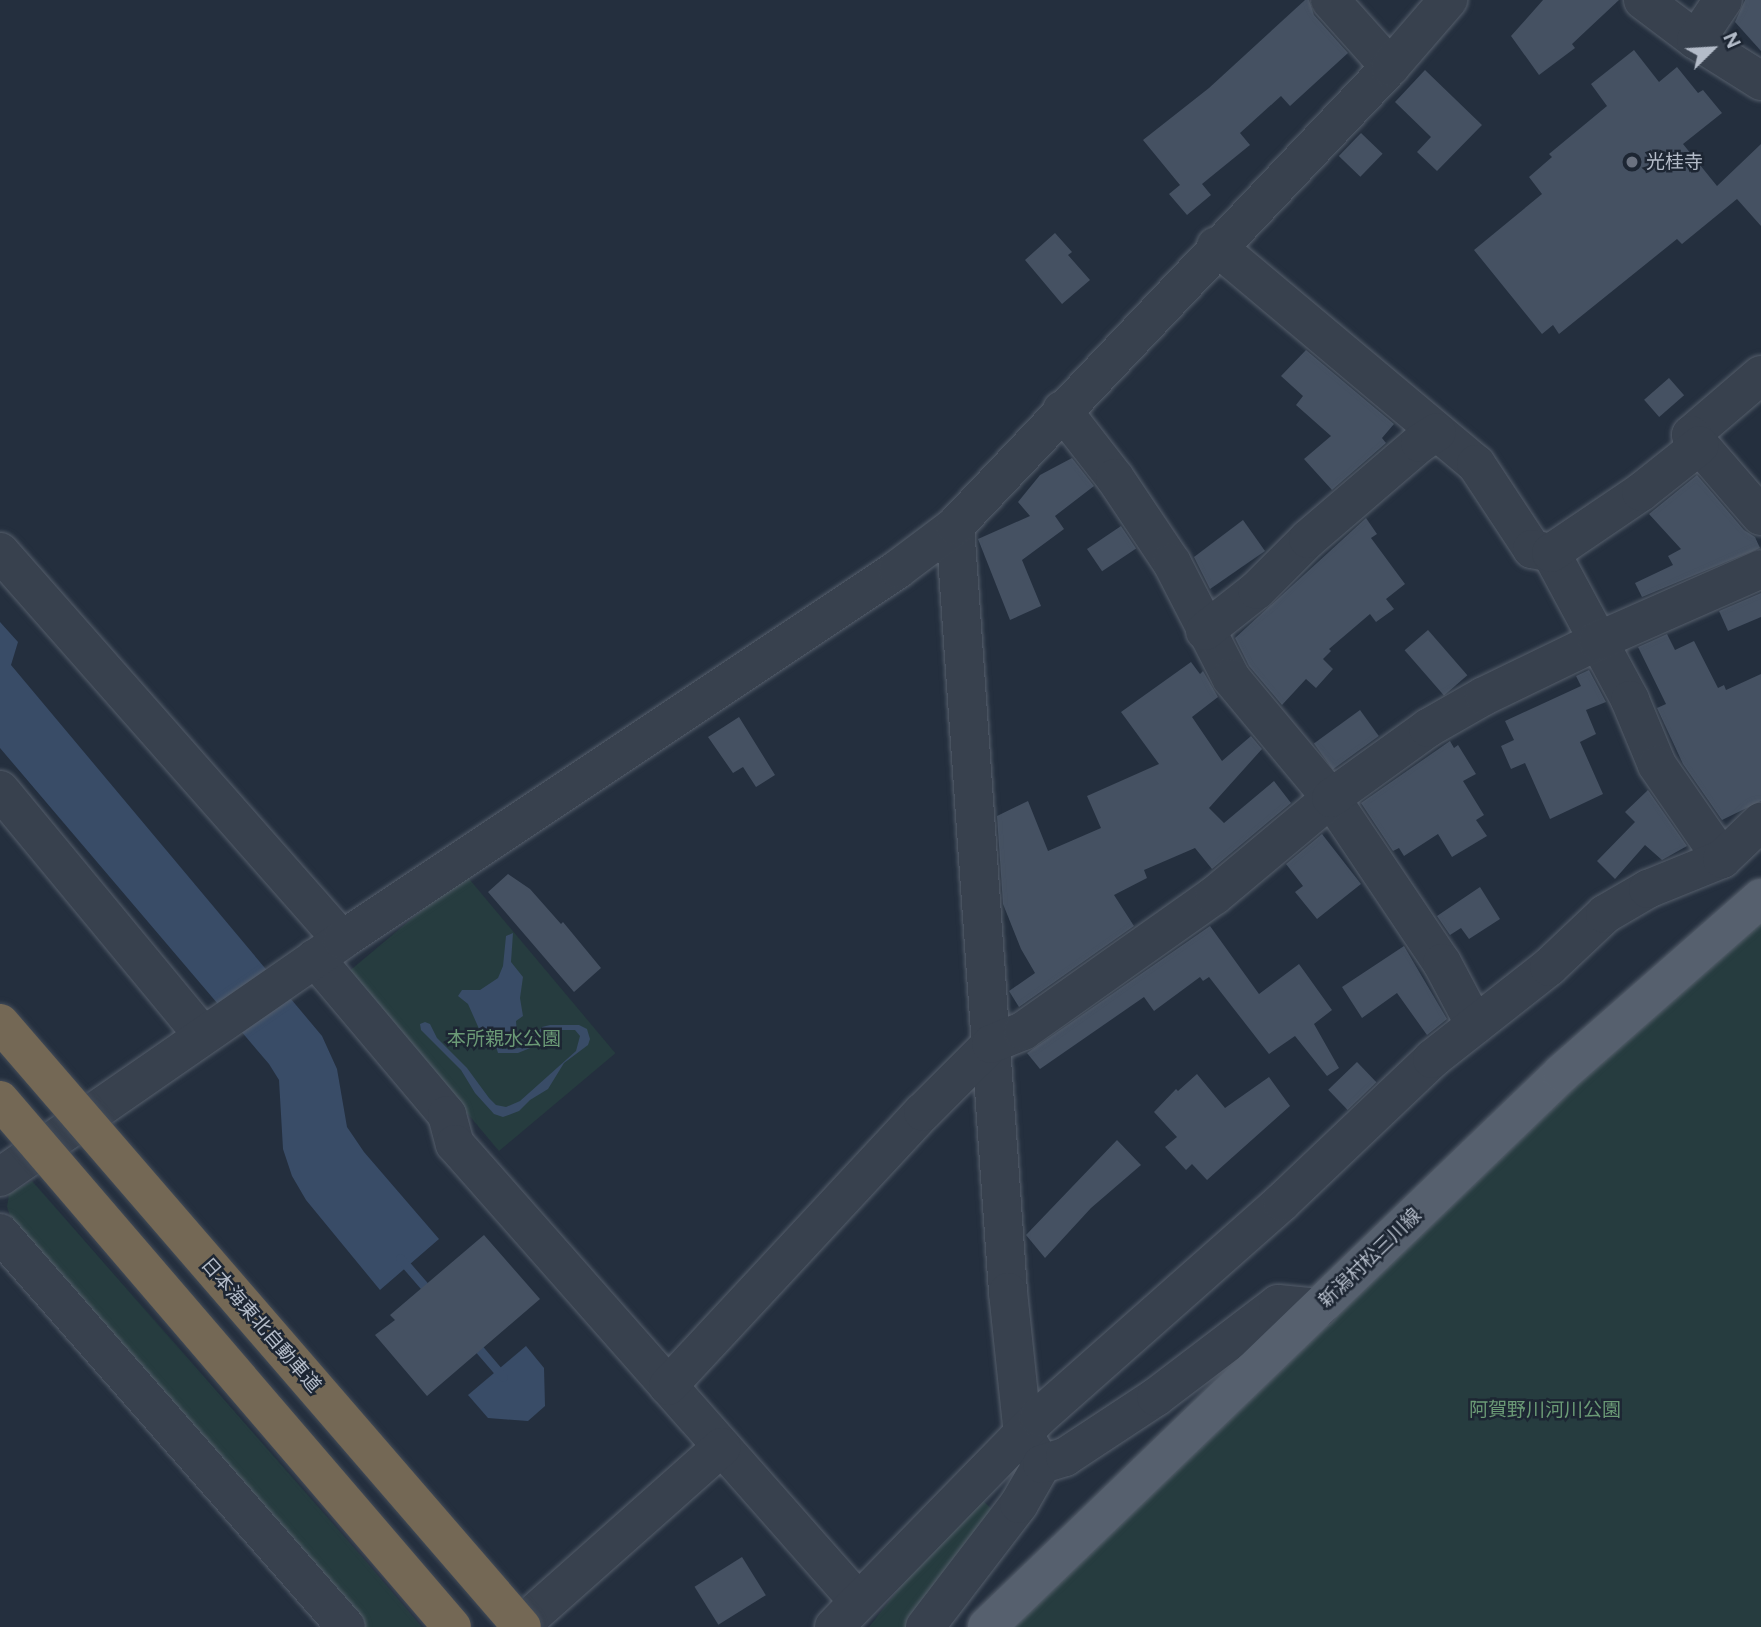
<!DOCTYPE html>
<html>
<head>
<meta charset="utf-8">
<style>
  body { margin:0 }
  #map { position:relative; width:1761px; height:1627px; overflow:hidden; background:#242f3e; font-family:Figtree,"Noto Sans JP",sans-serif }
  div>[style] { position:absolute }
  .green>* { inset:0; background:#263c3f; transform-origin:0 0 }
  .water>* { inset:0; background:#394c67 }
  .stream>* { height:9px; margin:-4.5px; padding:0 4.5px; transform-origin:4.5px; border-radius:4.5px; background:#394c67 }
  .building>* { inset:0; background:#455162; transform-origin:0 0 }
  .roads { filter:drop-shadow(0 0 2px #565f6c) drop-shadow(0 0 2px #565f6c) }
  .minor>* { height:38px; margin:-19px; padding:0 19px; transform-origin:19px; border-radius:19px; background:#38414e }
  .major>* { height:38px; margin:-19px; padding:0 19px; transform-origin:19px; border-radius:19px; background:#56606e }
  .bridges { filter:drop-shadow(0 0 2px #434c59) drop-shadow(0 0 2px #434c59) }
  .highway-bridge>* { height:38px; margin:-19px; padding:0 19px; transform-origin:19px; border-radius:19px; background:#746855 }
  .dots>* { width:19px; height:19px; translate:-50% -50%; box-sizing:border-box; border:4px solid #1d2633; border-radius:50% }
  span { translate:-50% -50%; white-space:nowrap; text-align:center; line-height:1.15; -webkit-text-stroke:5px #1d2633; paint-order:stroke }
  .poi-label { font-size:19px; color:#b4bcc9 }
  .left { translate:0 -50%; text-align:left }
  .park-label { font-size:19px; color:#6b9a76 }
  .street-label { font-size:19px; color:#b4bcc9 }
  .north { position:absolute; left:1677px; top:14px; width:70px; height:70px; -webkit-text-stroke:5px #1d2633; paint-order:stroke; rotate:66deg; font-size:19px; font-weight:700; line-height:28px; text-align:center; color:#b4bcc9 }
  .north::after { content:''; display:block; margin:auto; width:24px; height:32px; background:#b4bcc9; clip-path:polygon(50% 0,100% 100%,50% 72%,0 100%) }
</style>
</head>
<body>
<div id="map">
  <div class="green">
    <div style="left:465px;top:874px;width:234px;height:152px;rotate:50deg"></div>
    <div style="clip-path:polygon(1761px 914px,1761px 1627px,1002px 1627px,1650px 1012px)"></div>
    <div style="clip-path:polygon(32px 1181px,364px 1559px,422px 1627px,364px 1627px,12px 1221px,7px 1207px,9px 1194px)"></div>
    <div style="clip-path:polygon(974px 1492px,1002px 1519px,919px 1627px,869px 1627px)"></div>
  </div>
  <div class="water">
    <div style="clip-path:polygon(0 622px,18px 642px,11px 665px,322px 1036px,337px 1069px,347px 1127px,364px 1152px,439px 1239px,380px 1290px,306px 1200px,292px 1176px,283px 1149px,279px 1080px,269px 1064px,0 748px)"></div>
    <div style="clip-path:polygon(513px 933px,511px 962px,523px 977px,520px 998px,523px 1016px,516px 1021px,517px 1034px,503px 1036px,499px 1042px,502px 1049px,519px 1048px,531px 1042px,542px 1027px,550px 1025px,579px 1025px,587px 1029px,590px 1039px,588px 1045px,564px 1063px,548px 1089px,530px 1100px,519px 1111px,503px 1117px,494px 1114px,475px 1093px,461px 1070px,421px 1030px,420px 1024px,425px 1022px,430px 1024px,437px 1038px,467px 1068px,489px 1098px,496px 1105px,506px 1107px,520px 1101px,576px 1051px,580px 1036px,575px 1030px,544px 1030px,535px 1046px,518px 1053px,498px 1053px,494px 1040px,480px 1031px,468px 1004px,458px 996px,462px 990px,480px 990px,498px 978px,503px 966px,506px 936px)"></div>
    <div style="clip-path:polygon(526px 1346px,544px 1368px,545px 1406px,528px 1421px,488px 1418px,468px 1395px)"></div>
  </div>
  <div class="stream">
    <div style="left:400px;top:1258px;width:49px;rotate:49.1deg"></div>
    <div style="left:473px;top:1342px;width:46px;rotate:49.4deg"></div>
  </div>
  <div class="building">
    <div style="clip-path:polygon(1305px 0,1309px 0,1314px 15px,1348px 53px,1290px 106px,1281px 96px,1240px 133px,1250px 145px,1202px 184px,1211px 195px,1187px 215px,1169px 194px,1180px 185px,1143px 140px,1209px 88px)"></div>
    <div style="clip-path:polygon(1543px 0,1619px 0,1572px 44px,1575px 48px,1539px 75px,1511px 36px)"></div>
    <div style="clip-path:polygon(1745px 0,1761px 0,1761px 51px,1735px 22px)"></div>
    <div style="clip-path:polygon(1634px 50px,1659px 82px,1677px 67px,1698px 93px,1703px 90px,1722px 113px,1683px 144px,1717px 186px,1761px 144px,1761px 226px,1737px 199px,1682px 244px,1677px 239px,1559px 334px,1553px 325px,1542px 334px,1474px 250px,1542px 194px,1529px 177px,1552px 157px,1549px 154px,1607px 106px,1591px 84px)"></div>
    <div style="clip-path:polygon(1425px 70px,1482px 125px,1437px 171px,1417px 152px,1431px 137px,1395px 102px)"></div>
    <div style="left:1361px;top:133px;width:30px;height:32px;rotate:44deg"></div>
    <div style="clip-path:polygon(1055px 233px,1072px 252px,1068px 255px,1090px 280px,1062px 304px,1025px 260px)"></div>
    <div style="clip-path:polygon(1306px 350px,1394px 424px,1382px 438px,1386px 443px,1332px 490px,1304px 459px,1331px 436px,1296px 405px,1303px 396px,1281px 376px)"></div>
    <div style="left:1669px;top:378px;width:23px;height:33px;rotate:49deg"></div>
    <div style="clip-path:polygon(1072px 458px,1094px 486px,1055px 516px,1064px 529px,1022px 560px,1041px 606px,1010px 620px,978px 539px,1030px 516px,1018px 502px,1040px 475px)"></div>
    <div style="clip-path:polygon(1697px 475px,1744px 530px,1755px 537px,1760px 548px,1642px 597px,1635px 583px,1673px 565px,1668px 556px,1681px 549px,1649px 514px)"></div>
    <div style="clip-path:polygon(1366px 518px,1377px 534px,1371px 538px,1405px 584px,1386px 599px,1394px 609px,1376px 622px,1370px 614px,1329px 649px,1331px 651px,1323px 659px,1333px 669px,1316px 688px,1306px 679px,1282px 705px,1249px 666px,1235px 638px)"></div>
    <div style="clip-path:polygon(1243px 520px,1265px 551px,1210px 589px,1194px 557px)"></div>
    <div style="left:1121px;top:526px;width:27px;height:41px;rotate:56deg"></div>
    <div style="clip-path:polygon(1761px 593px,1761px 617px,1728px 631px,1719px 611px)"></div>
    <div style="left:1428px;top:630px;width:60px;height:31px;rotate:49deg"></div>
    <div style="clip-path:polygon(1667px 634px,1675px 650px,1694px 641px,1718px 688px,1724px 685px,1726px 690px,1761px 674px,1761px 801px,1722px 820px,1683px 764px,1657px 708px,1666px 704px,1638px 647px)"></div>
    <div style="clip-path:polygon(1191px 662px,1200px 674px,1203px 671px,1218px 697px,1192px 717px,1222px 761px,1251px 736px,1262px 749px,1209px 808px,1224px 823px,1274px 781px,1291px 803px,1212px 869px,1195px 848px,1144px 870px,1147px 878px,1114px 895px,1134px 926px,1019px 1007px,1009px 991px,1035px 973px,1021px 949px,1003px 904px,997px 816px,1028px 801px,1048px 851px,1101px 828px,1087px 796px,1159px 764px,1121px 712px)"></div>
    <div style="clip-path:polygon(1589px 670px,1606px 702px,1586px 710px,1596px 734px,1580px 742px,1603px 794px,1550px 819px,1525px 763px,1511px 769px,1501px 746px,1514px 740px,1505px 721px,1581px 686px,1576px 676px)"></div>
    <div style="left:1360px;top:710px;width:32px;height:57px;rotate:54deg"></div>
    <div style="clip-path:polygon(739px 717px,775px 775px,756px 787px,743px 767px,733px 773px,708px 737px)"></div>
    <div style="clip-path:polygon(1450px 741px,1454px 748px,1458px 745px,1476px 774px,1463px 781px,1484px 815px,1476px 820px,1487px 836px,1452px 857px,1438px 834px,1404px 856px,1399px 848px,1393px 851px,1361px 803px)"></div>
    <div style="clip-path:polygon(1648px 790px,1687px 846px,1662px 860px,1645px 845px,1615px 879px,1597px 861px,1635px 822px,1625px 812px)"></div>
    <div style="clip-path:polygon(1322px 834px,1361px 884px,1317px 919px,1295px 892px,1303px 886px,1286px 864px)"></div>
    <div style="clip-path:polygon(508px 874px,530px 889px,561px 924px,563px 922px,601px 968px,574px 992px,488px 892px)"></div>
    <div style="clip-path:polygon(1480px 887px,1500px 919px,1469px 939px,1461px 928px,1450px 935px,1437px 916px)"></div>
    <div style="clip-path:polygon(1210px 926px,1259px 994px,1299px 964px,1332px 1010px,1314px 1024px,1339px 1068px,1327px 1076px,1295px 1036px,1269px 1054px,1209px 977px,1203px 981px,1200px 977px,1154px 1011px,1144px 997px,1040px 1069px,1027px 1053px)"></div>
    <div style="clip-path:polygon(1404px 946px,1447px 1019px,1427px 1035px,1397px 993px,1362px 1018px,1342px 987px)"></div>
    <div style="left:1357px;top:1062px;width:28px;height:40px;rotate:46deg"></div>
    <div style="clip-path:polygon(1197px 1074px,1225px 1108px,1269px 1077px,1290px 1106px,1207px 1180px,1192px 1164px,1186px 1170px,1165px 1147px,1177px 1137px,1154px 1112px,1176px 1089px,1178px 1091px)"></div>
    <div style="clip-path:polygon(1117px 1140px,1141px 1165px,1091px 1208px,1045px 1258px,1026px 1235px)"></div>
    <div style="clip-path:polygon(484px 1235px,540px 1299px,427px 1396px,375px 1335px,395px 1320px,390px 1315px)"></div>
    <div style="left:742px;top:1557px;width:45px;height:56px;rotate:58deg"></div>
  </div>
  <div class="roads">
    <div class="minor">
      <div style="left:1330px;top:0;width:90px;rotate:48.2deg"></div>
      <div style="left:1643px;top:0;width:66px;rotate:37deg"></div>
      <div style="left:1696px;top:40px;width:77px;rotate:32.2deg"></div>
      <div style="left:1696px;top:40px;width:48px;rotate:-56deg"></div>
      <div style="left:1216px;top:246px;width:339px;rotate:40deg"></div>
      <div style="left:1476px;top:464px;width:102px;rotate:56.6deg"></div>
      <div style="left:1532px;top:549px;width:19px;rotate:12deg"></div>
      <div style="left:1551px;top:553px;width:167px;rotate:61.7deg"></div>
      <div style="left:1630px;top:700px;width:70px;rotate:67.4deg"></div>
      <div style="left:1657px;top:765px;width:114px;rotate:55.3deg"></div>
      <div style="left:1761px;top:375px;width:92px;rotate:139.4deg"></div>
      <div style="left:1691px;top:435px;width:107px;rotate:49.2deg"></div>
      <div style="left:1062px;top:410px;width:86px;rotate:52.1deg"></div>
      <div style="left:1115px;top:478px;width:102px;rotate:56.2deg"></div>
      <div style="left:1172px;top:563px;width:129px;rotate:62.8deg"></div>
      <div style="left:1231px;top:678px;width:156px;rotate:50.2deg"></div>
      <div style="left:1331px;top:798px;width:199px;rotate:56.1deg"></div>
      <div style="left:1442px;top:963px;width:70px;rotate:62deg"></div>
      <div style="left:955px;top:526px;width:768px;rotate:86.04deg"></div>
      <div style="left:1008px;top:1292px;width:143px;rotate:84deg"></div>
      <div style="left:1023px;top:1434px;width:36px;rotate:58deg"></div>
      <div style="left:0;top:552px;width:517px;rotate:48.61deg"></div>
      <div style="left:1551px;top:553px;width:109px;rotate:-34.1deg"></div>
      <div style="left:1641px;top:492px;width:75px;rotate:-38.5deg"></div>
      <div style="left:1205px;top:631px;width:66px;rotate:-38.3deg"></div>
      <div style="left:1257px;top:590px;width:72px;rotate:-45deg"></div>
      <div style="left:1308px;top:539px;width:148px;rotate:-40.6deg"></div>
      <div style="left:1420px;top:443px;width:20px;rotate:-33deg"></div>
      <div style="left:0;top:790px;width:318px;rotate:50.4deg"></div>
      <div style="left:315px;top:958px;width:205px;rotate:49.9deg"></div>
      <div style="left:447px;top:1115px;width:30px;rotate:75deg"></div>
      <div style="left:455px;top:1144px;width:609px;rotate:48.59deg"></div>
      <div style="left:0;top:1177px;width:416px;rotate:-34.7deg"></div>
      <div style="left:342px;top:940px;width:668px;rotate:-33.71deg"></div>
      <div style="left:898px;top:569px;width:71px;rotate:-37deg"></div>
      <div style="left:955px;top:526px;width:632px;rotate:-46.54deg"></div>
      <div style="left:1390px;top:67px;width:89px;rotate:-49.1deg"></div>
      <div style="left:0;top:1233px;width:524px;rotate:48.71deg"></div>
      <div style="left:668px;top:1386px;width:374px;rotate:-47.1deg"></div>
      <div style="left:923px;top:1112px;width:96px;rotate:-45deg"></div>
      <div style="left:991px;top:1044px;width:35px;rotate:-22deg"></div>
      <div style="left:1023px;top:1031px;width:234px;rotate:-35.3deg"></div>
      <div style="left:1214px;top:896px;width:153px;rotate:-39.9deg"></div>
      <div style="left:1331px;top:798px;width:120px;rotate:-35.8deg"></div>
      <div style="left:1428px;top:728px;width:64px;rotate:-29.7deg"></div>
      <div style="left:1484px;top:696px;width:127px;rotate:-25.8deg"></div>
      <div style="left:1598px;top:641px;width:178px;rotate:-23.8deg"></div>
      <div style="left:519px;top:1627px;width:271px;rotate:-41.6deg"></div>
      <div style="left:834px;top:1627px;width:293px;rotate:-45.7deg"></div>
      <div style="left:1039px;top:1417px;width:324px;rotate:-41.5deg"></div>
      <div style="left:1282px;top:1202px;width:207px;rotate:-43.6deg"></div>
      <div style="left:1432px;top:1059px;width:149px;rotate:-38.2deg"></div>
      <div style="left:1549px;top:967px;width:77px;rotate:-43.4deg"></div>
      <div style="left:1605px;top:914px;width:50px;rotate:-30.2deg"></div>
      <div style="left:1648px;top:889px;width:80px;rotate:-22.1deg"></div>
      <div style="left:1722px;top:859px;width:54px;rotate:-43.5deg"></div>
      <div style="left:925px;top:1627px;width:155px;rotate:-52.6deg"></div>
      <div style="left:1019px;top:1504px;width:46px;rotate:-60.1deg"></div>
      <div style="left:1042px;top:1464px;width:24px;rotate:-17deg"></div>
      <div style="left:1065px;top:1457px;width:109px;rotate:-33.4deg"></div>
      <div style="left:1156px;top:1397px;width:153px;rotate:-37.3deg"></div>
      <div style="left:1278px;top:1304px;width:41px;rotate:5.6deg"></div>
    </div>
    <div class="major">
      <div style="left:987px;top:1627px;width:798px;rotate:-43.93deg"></div>
      <div style="left:1562px;top:1073px;width:265px;rotate:-41.3deg"></div>
    </div>
  </div>
  <div class="bridges">
    <div class="highway-bridge">
      <div style="left:0;top:1023px;width:798px;rotate:49.17deg"></div>
      <div style="left:0;top:1100px;width:694px;rotate:49.38deg"></div>
    </div>
  </div>
  <div class="dots">
    <div style="left:1632px;top:162px;background:#6b7280"></div>
  </div>
  <div class="poi-label">
    <span class="left" style="left:1646px;top:162px">光桂寺</span>
  </div>
  <div class="park-label">
    <span style="left:504px;top:1039px">本所親水公園</span>
    <span style="left:1545px;top:1410px">阿賀野川河川公園</span>
  </div>
  <div class="street-label">
    <span style="left:1370px;top:1258px;rotate:-44deg">新潟村松三川線</span>
    <span style="left:261px;top:1325px;rotate:49deg">日本海東北自動車道</span>
  </div>
  <div class="north">N</div>
</div>
</body>
</html>
